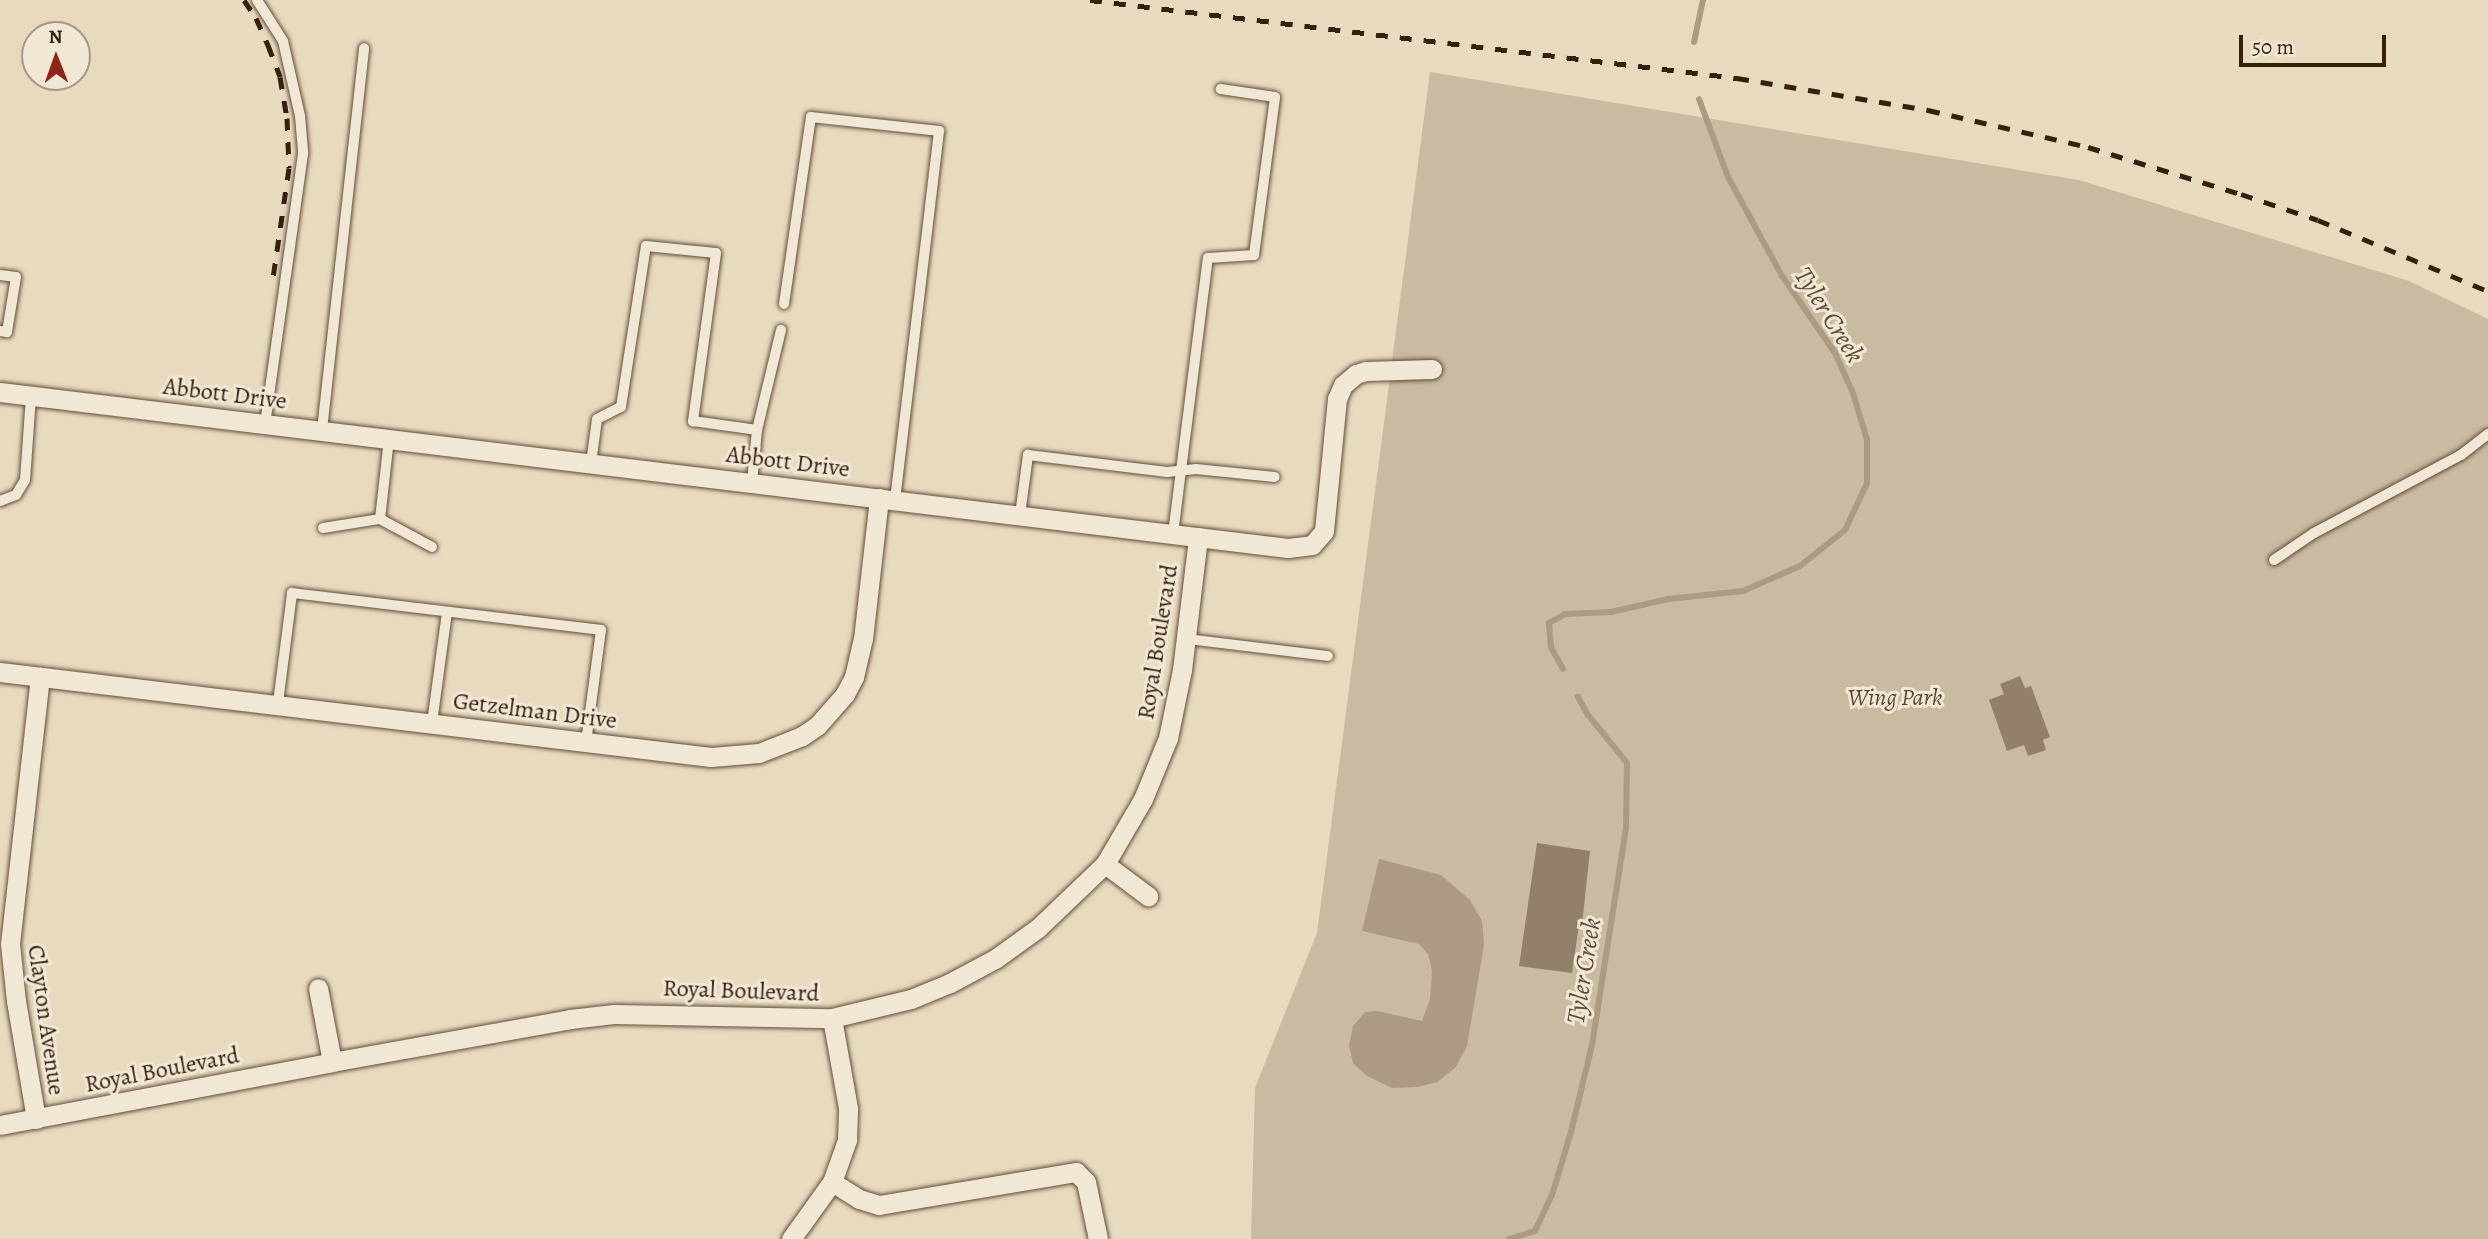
<!DOCTYPE html>
<html>
<head>
<meta charset="utf-8">
<style>
  body { margin:0 }
  #map { position:relative; width:2488px; height:1239px; overflow:hidden; background:#e8dabf; font-family:Alegreya,serif }
  div>[style] { position:absolute }
  .green>* { inset:0; background:#cabaa1 }
  .water>* { inset:0; background:#ac9a83 }
  .stream>* { height:6px; margin:-3px; padding:0 3px; transform-origin:3px; border-radius:3px; background:#ac9a83 }
  .building>* { inset:0; background:#93806b }
  .roads { filter:drop-shadow(0 0 2px #634d3b) drop-shadow(0 0 2px #634d3b) }
  .service>* { height:10px; margin:-5px; padding:0 5px; transform-origin:5px; border-radius:5px; background:#f0e7d5 }
  .minor>* { height:19px; margin:-9.5px; padding:0 9.5px; transform-origin:9.5px; border-radius:9.5px; background:#f0e7d5 }
  .rail>* { height:5px; margin-top:-2.5px; transform-origin:0; background:repeating-linear-gradient(90deg,#371e0f 0 12px,transparent 0 24px) }
  span { translate:-50% -50%; white-space:nowrap; text-align:center; line-height:1.15; -webkit-text-stroke:6px #f0e7d5; paint-order:stroke }
  .street-label { font-size:24px; color:#371e0f }
  .park-label { font-size:24px; color:#5c4534; font-style:italic }
  .water-label { font-size:26px; color:#604938; font-style:italic }
  .north { position:absolute; left:21px; top:21px; width:70px; height:70px; box-sizing:border-box; background:#f0e7d5; border:2px solid #a69786; border-radius:50%; rotate:359deg; font-size:19px; font-weight:700; line-height:28px; text-align:center; color:#371e0f }
  .north::after { content:''; display:block; margin:auto; width:24px; height:32px; background:#8f2418; clip-path:polygon(50% 0,100% 100%,50% 72%,0 100%) }
  .scale { position:absolute; left:2239px; top:35px; width:147px; height:32px; box-sizing:border-box; border:4px solid #371e0f; border-top:0; padding-left:9px; font-size:21px; line-height:24px; white-space:nowrap; color:#371e0f; -webkit-text-stroke:5px #f0e7d5; paint-order:stroke }
</style>
</head>
<body>
<div id="map">
  <div class="green">
    <div style="clip-path:polygon(1430px 72px,2079px 180px,2409px 281px,2488px 319px,2488px 1239px,1251px 1239px,1255px 1088px,1317px 933px)"></div>
  </div>
  <div class="water">
    <div style="clip-path:polygon(1379px 859px,1441px 875px,1470px 900px,1482px 921px,1484px 945px,1467px 1046px,1456px 1067px,1437px 1082px,1417px 1087px,1392px 1088px,1367px 1076px,1353px 1063px,1349px 1046px,1353px 1026px,1365px 1012px,1377px 1011px,1422px 1021px,1430px 999px,1432px 971px,1428px 954px,1419px 944px,1362px 931px)"></div>
  </div>
  <div class="stream">
    <div style="left:1694px;top:42px;width:43px;rotate:-77.9deg"></div>
    <div style="left:1563px;top:669px;width:25px;rotate:-119deg"></div>
    <div style="left:1551px;top:647px;width:24px;rotate:-95deg"></div>
    <div style="left:1549px;top:623px;width:18px;rotate:-29deg"></div>
    <div style="left:1565px;top:614px;width:46px;rotate:-2.5deg"></div>
    <div style="left:1611px;top:612px;width:58px;rotate:-12.8deg"></div>
    <div style="left:1668px;top:599px;width:75px;rotate:-6.1deg"></div>
    <div style="left:1743px;top:591px;width:62px;rotate:-23.7deg"></div>
    <div style="left:1800px;top:566px;width:58px;rotate:-38.7deg"></div>
    <div style="left:1845px;top:530px;width:52px;rotate:-64.9deg"></div>
    <div style="left:1867px;top:483px;width:43px;rotate:-90deg"></div>
    <div style="left:1867px;top:440px;width:49px;rotate:-106.6deg"></div>
    <div style="left:1853px;top:393px;width:44px;rotate:-114.2deg"></div>
    <div style="left:1835px;top:353px;width:93px;rotate:-124.5deg"></div>
    <div style="left:1782px;top:276px;width:113px;rotate:-118.6deg"></div>
    <div style="left:1728px;top:177px;width:83px;rotate:-110.4deg"></div>
    <div style="left:1509px;top:1239px;width:27px;rotate:-17deg"></div>
    <div style="left:1535px;top:1231px;width:40px;rotate:-65deg"></div>
    <div style="left:1552px;top:1195px;width:66px;rotate:-73.2deg"></div>
    <div style="left:1571px;top:1132px;width:89px;rotate:-76.4deg"></div>
    <div style="left:1592px;top:1045px;width:221px;rotate:-81.1deg"></div>
    <div style="left:1626px;top:827px;width:64px;rotate:-89.1deg"></div>
    <div style="left:1627px;top:763px;width:62px;rotate:-129.1deg"></div>
    <div style="left:1588px;top:715px;width:21px;rotate:-119deg"></div>
  </div>
  <div class="building">
    <div style="clip-path:polygon(2020px 676px,2025px 688px,2031px 686px,2050px 737px,2043px 740px,2046px 750px,2028px 756px,2024px 745px,2007px 751px,1989px 700px,2004px 694px,2000px 684px)"></div>
    <div style="clip-path:polygon(1537px 843px,1590px 851px,1582px 925px,1579px 925px,1572px 973px,1519px 966px)"></div>
  </div>
  <div class="roads">
    <div class="service">
      <div style="left:257px;top:0;width:49px;rotate:57.6deg"></div>
      <div style="left:283px;top:41px;width:77px;rotate:77.2deg"></div>
      <div style="left:300px;top:116px;width:38px;rotate:85deg"></div>
      <div style="left:303px;top:154px;width:273px;rotate:98deg"></div>
      <div style="left:0;top:275px;width:16px;rotate:7deg"></div>
      <div style="left:16px;top:277px;width:56px;rotate:99.3deg"></div>
      <div style="left:7px;top:332px;width:7px;rotate:-172deg"></div>
      <div style="left:784px;top:304px;width:189px;rotate:-81.8deg"></div>
      <div style="left:811px;top:117px;width:129px;rotate:6.2deg"></div>
      <div style="left:939px;top:131px;width:372px;rotate:96.8deg"></div>
      <div style="left:322px;top:430px;width:384px;rotate:-83.7deg"></div>
      <div style="left:591px;top:463px;width:44px;rotate:-82.2deg"></div>
      <div style="left:597px;top:419px;width:27px;rotate:-27deg"></div>
      <div style="left:621px;top:407px;width:163px;rotate:-81.2deg"></div>
      <div style="left:646px;top:246px;width:70px;rotate:5.7deg"></div>
      <div style="left:716px;top:253px;width:170px;rotate:97.8deg"></div>
      <div style="left:693px;top:421px;width:65px;rotate:8deg"></div>
      <div style="left:752px;top:482px;width:52px;rotate:-84.5deg"></div>
      <div style="left:757px;top:430px;width:103px;rotate:-76.5deg"></div>
      <div style="left:0;top:501px;width:17px;rotate:-21deg"></div>
      <div style="left:16px;top:495px;width:17px;rotate:-59deg"></div>
      <div style="left:25px;top:480px;width:84px;rotate:-85.9deg"></div>
      <div style="left:1020px;top:515px;width:61px;rotate:-82.4deg"></div>
      <div style="left:1028px;top:455px;width:140px;rotate:7deg"></div>
      <div style="left:1167px;top:472px;width:29px;rotate:-6deg"></div>
      <div style="left:1196px;top:469px;width:79px;rotate:5.8deg"></div>
      <div style="left:380px;top:519px;width:59px;rotate:28.3deg"></div>
      <div style="left:323px;top:528px;width:58px;rotate:-9deg"></div>
      <div style="left:380px;top:519px;width:81px;rotate:-83.6deg"></div>
      <div style="left:1173px;top:534px;width:278px;rotate:-82.8deg"></div>
      <div style="left:1208px;top:258px;width:46px;rotate:-3.7deg"></div>
      <div style="left:1254px;top:255px;width:159px;rotate:-82.4deg"></div>
      <div style="left:1275px;top:97px;width:55px;rotate:-171.6deg"></div>
      <div style="left:2274px;top:560px;width:48px;rotate:-34deg"></div>
      <div style="left:2314px;top:533px;width:166px;rotate:-28deg"></div>
      <div style="left:2461px;top:455px;width:34px;rotate:-38deg"></div>
      <div style="left:1187px;top:639px;width:142px;rotate:6.9deg"></div>
      <div style="left:278px;top:703px;width:111px;rotate:-82.7deg"></div>
      <div style="left:292px;top:593px;width:311px;rotate:6.8deg"></div>
      <div style="left:601px;top:630px;width:113px;rotate:97.6deg"></div>
      <div style="left:432px;top:723px;width:112px;rotate:-82.3deg"></div>
    </div>
    <div class="minor">
      <div style="left:0;top:392px;width:1297px;rotate:6.91deg"></div>
      <div style="left:1288px;top:548px;width:24px;rotate:-7deg"></div>
      <div style="left:1312px;top:545px;width:18px;rotate:-49deg"></div>
      <div style="left:1324px;top:531px;width:133px;rotate:-84.4deg"></div>
      <div style="left:1337px;top:399px;width:15px;rotate:-67deg"></div>
      <div style="left:1343px;top:385px;width:17px;rotate:-40deg"></div>
      <div style="left:1356px;top:374px;width:10px;rotate:-17deg"></div>
      <div style="left:1366px;top:371px;width:66px;rotate:-1.7deg"></div>
      <div style="left:0;top:672px;width:716px;rotate:6.82deg"></div>
      <div style="left:711px;top:757px;width:48px;rotate:-4.8deg"></div>
      <div style="left:759px;top:753px;width:46px;rotate:-21.6deg"></div>
      <div style="left:802px;top:736px;width:18px;rotate:-34deg"></div>
      <div style="left:817px;top:726px;width:43px;rotate:-48.8deg"></div>
      <div style="left:845px;top:694px;width:19px;rotate:-62deg"></div>
      <div style="left:854px;top:677px;width:39px;rotate:-77deg"></div>
      <div style="left:863px;top:639px;width:142px;rotate:-83.5deg"></div>
      <div style="left:1105px;top:864px;width:75px;rotate:-59.7deg"></div>
      <div style="left:1143px;top:799px;width:66px;rotate:-67.7deg"></div>
      <div style="left:1168px;top:738px;width:69px;rotate:-78.4deg"></div>
      <div style="left:1182px;top:670px;width:134px;rotate:-83.1deg"></div>
      <div style="left:332px;top:1062px;width:242px;rotate:-10.2deg"></div>
      <div style="left:570px;top:1019px;width:44px;rotate:-6.5deg"></div>
      <div style="left:614px;top:1014px;width:218px;rotate:1.1deg"></div>
      <div style="left:832px;top:1018px;width:81px;rotate:-13.5deg"></div>
      <div style="left:911px;top:999px;width:42px;rotate:-22.3deg"></div>
      <div style="left:950px;top:983px;width:51px;rotate:-28.1deg"></div>
      <div style="left:995px;top:959px;width:53px;rotate:-35.8deg"></div>
      <div style="left:1038px;top:928px;width:93px;rotate:-43.7deg"></div>
      <div style="left:1105px;top:864px;width:54px;rotate:36.7deg"></div>
      <div style="left:36px;top:1119px;width:120px;rotate:-99.6deg"></div>
      <div style="left:16px;top:1001px;width:57px;rotate:-96deg"></div>
      <div style="left:10px;top:944px;width:269px;rotate:-83.6deg"></div>
      <div style="left:0;top:1125px;width:338px;rotate:-10.7deg"></div>
      <div style="left:332px;top:1062px;width:75px;rotate:-100.7deg"></div>
      <div style="left:832px;top:1182px;width:32px;rotate:32deg"></div>
      <div style="left:859px;top:1199px;width:21px;rotate:17deg"></div>
      <div style="left:879px;top:1205px;width:200px;rotate:-9.5deg"></div>
      <div style="left:1076px;top:1172px;width:14px;rotate:45deg"></div>
      <div style="left:1086px;top:1182px;width:58px;rotate:78.1deg"></div>
      <div style="left:791px;top:1239px;width:70px;rotate:-54.3deg"></div>
      <div style="left:832px;top:1182px;width:45px;rotate:-70.3deg"></div>
      <div style="left:847px;top:1140px;width:32px;rotate:-88deg"></div>
      <div style="left:848px;top:1108px;width:91px;rotate:-100.1deg"></div>
    </div>
  </div>
  <div class="rail">
    <div style="left:244px;top:0;width:22px;rotate:56deg"></div>
    <div style="left:256px;top:18px;width:30px;rotate:66deg"></div>
    <div style="left:268px;top:45px;width:34px;rotate:69deg"></div>
    <div style="left:280px;top:77px;width:42px;rotate:80.3deg"></div>
    <div style="left:287px;top:118px;width:50px;rotate:87.7deg"></div>
    <div style="left:289px;top:168px;width:117px;rotate:98.3deg"></div>
    <div style="left:1090px;top:0;width:652px;rotate:6.87deg"></div>
    <div style="left:1737px;top:78px;width:194px;rotate:9.5deg"></div>
    <div style="left:1928px;top:110px;width:164px;rotate:13deg"></div>
    <div style="left:2088px;top:147px;width:160px;rotate:17.1deg"></div>
    <div style="left:2241px;top:194px;width:81px;rotate:18.7deg"></div>
    <div style="left:2318px;top:220px;width:184px;rotate:22.7deg"></div>
  </div>
  <div class="street-label">
    <span style="left:225px;top:394px;rotate:7deg">Abbott Drive</span>
    <span style="left:788px;top:462px;rotate:7deg">Abbott Drive</span>
    <span style="left:1158px;top:642px;rotate:-81deg">Royal Boulevard</span>
    <span style="left:535px;top:711px;rotate:7deg">Getzelman Drive</span>
    <span style="left:741px;top:991px;rotate:2deg">Royal Boulevard</span>
    <span style="left:46px;top:1020px;rotate:82deg">Clayton Avenue</span>
    <span style="left:162px;top:1070px;rotate:-11deg">Royal Boulevard</span>
  </div>
  <div class="park-label">
    <span style="left:1895px;top:698px">Wing Park</span>
  </div>
  <div class="water-label">
    <span style="left:1829px;top:315px;rotate:58deg">Tyler Creek</span>
    <span style="left:1584px;top:971px;rotate:-81deg">Tyler Creek</span>
  </div>
  <div class="north">N</div>
  <div class="scale">50 m</div>
</div>
</body>
</html>
